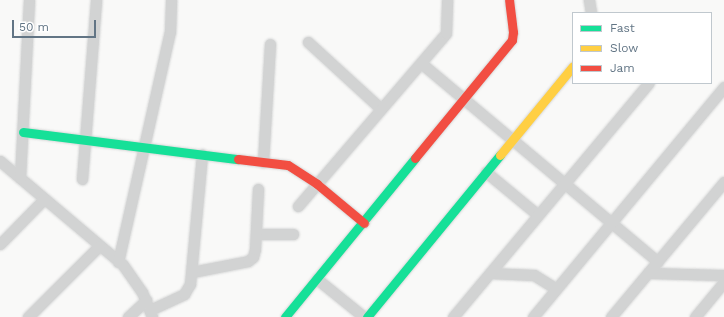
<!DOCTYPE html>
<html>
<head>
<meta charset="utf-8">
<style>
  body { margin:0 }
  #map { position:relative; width:724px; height:317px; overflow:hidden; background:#f9f9f8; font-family:"Work Sans",sans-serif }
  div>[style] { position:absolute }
  .roads { filter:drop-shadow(0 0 1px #d6d7d7) drop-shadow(0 0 1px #d6d7d7) }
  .street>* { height:11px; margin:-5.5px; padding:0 5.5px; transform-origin:5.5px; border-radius:5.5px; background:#d2d3d3 }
  .fast>* { height:9px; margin:-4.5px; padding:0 4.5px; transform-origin:4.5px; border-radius:4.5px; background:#16e098 }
  .slow>* { height:9px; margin:-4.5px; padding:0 4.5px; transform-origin:4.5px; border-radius:4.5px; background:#ffcf43 }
  .jam>* { height:9px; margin:-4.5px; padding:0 4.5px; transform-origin:4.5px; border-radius:4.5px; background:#f24e42 }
  span { translate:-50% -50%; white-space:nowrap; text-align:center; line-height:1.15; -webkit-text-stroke:4px #fff; paint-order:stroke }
  .legend { position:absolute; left:572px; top:12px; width:140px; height:72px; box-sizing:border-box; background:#fff; border:1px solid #c0c8ce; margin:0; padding:5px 7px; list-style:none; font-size:12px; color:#627585 }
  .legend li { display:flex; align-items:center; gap:8px; height:20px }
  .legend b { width:20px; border:1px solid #c0c8ce }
  .scale { position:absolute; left:12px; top:20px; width:84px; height:18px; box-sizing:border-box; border:2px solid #627585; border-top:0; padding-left:5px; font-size:12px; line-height:14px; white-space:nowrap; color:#627585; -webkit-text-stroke:3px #fff; paint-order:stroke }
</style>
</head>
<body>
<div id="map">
  <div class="roads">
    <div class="street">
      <div style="left:589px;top:0;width:13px;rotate:81deg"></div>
      <div style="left:308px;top:42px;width:99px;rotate:42.5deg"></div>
      <div style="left:421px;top:63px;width:309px;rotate:40deg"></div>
      <div style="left:0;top:161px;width:161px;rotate:40.2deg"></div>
      <div style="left:123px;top:265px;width:33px;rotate:55deg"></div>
      <div style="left:142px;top:292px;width:27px;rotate:68deg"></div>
      <div style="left:263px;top:162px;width:118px;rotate:-86.6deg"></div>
      <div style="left:486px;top:172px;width:67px;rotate:39.6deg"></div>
      <div style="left:20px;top:178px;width:178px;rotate:-87.1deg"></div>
      <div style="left:82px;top:179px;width:180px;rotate:-85.5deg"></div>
      <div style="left:298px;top:206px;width:221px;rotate:-49.4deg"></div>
      <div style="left:442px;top:38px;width:6px;rotate:-51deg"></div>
      <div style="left:446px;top:33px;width:33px;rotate:-88deg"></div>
      <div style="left:257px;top:234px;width:36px"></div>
      <div style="left:0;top:244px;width:63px;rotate:-45.6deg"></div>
      <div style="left:118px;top:262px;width:236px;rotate:-77.3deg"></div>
      <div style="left:170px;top:32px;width:32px;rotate:-88deg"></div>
      <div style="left:192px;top:272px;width:57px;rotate:-11.1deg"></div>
      <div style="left:248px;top:261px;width:6px;rotate:-39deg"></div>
      <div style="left:253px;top:257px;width:8px;rotate:-76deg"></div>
      <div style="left:255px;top:249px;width:60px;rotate:-87.1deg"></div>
      <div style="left:490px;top:273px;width:44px;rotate:2.6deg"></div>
      <div style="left:534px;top:275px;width:26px;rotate:32deg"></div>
      <div style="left:648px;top:273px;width:76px;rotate:1.5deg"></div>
      <div style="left:317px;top:279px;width:60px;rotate:39deg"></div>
      <div style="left:150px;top:310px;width:38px;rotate:-25deg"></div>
      <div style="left:184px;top:294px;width:12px;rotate:-59deg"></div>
      <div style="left:190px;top:284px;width:130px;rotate:-84.7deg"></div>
      <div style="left:28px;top:317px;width:100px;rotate:-45deg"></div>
      <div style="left:128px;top:317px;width:25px;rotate:-43deg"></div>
      <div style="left:453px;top:317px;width:305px;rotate:-50.1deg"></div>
      <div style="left:533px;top:317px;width:299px;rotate:-50.3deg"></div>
      <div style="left:611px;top:317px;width:176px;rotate:-50.1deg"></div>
      <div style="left:695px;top:317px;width:45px;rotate:-50.4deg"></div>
    </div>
    <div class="fast">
      <div style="left:23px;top:132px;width:217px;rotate:7.2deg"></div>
      <div style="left:285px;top:317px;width:205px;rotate:-50.7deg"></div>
      <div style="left:367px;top:317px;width:210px;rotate:-50.6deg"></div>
    </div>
    <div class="slow">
      <div style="left:500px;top:155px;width:115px;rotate:-50.6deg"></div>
    </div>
    <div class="jam">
      <div style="left:415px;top:158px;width:153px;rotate:-50.6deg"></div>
      <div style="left:512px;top:40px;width:8px;rotate:-83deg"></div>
      <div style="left:513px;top:32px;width:32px;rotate:-97deg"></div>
      <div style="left:238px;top:159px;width:50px;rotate:6.8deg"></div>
      <div style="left:288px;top:165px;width:35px;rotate:33deg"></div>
      <div style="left:317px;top:184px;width:61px;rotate:39.7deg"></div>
    </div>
  </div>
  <ul class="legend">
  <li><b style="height:5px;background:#16e098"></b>Fast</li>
  <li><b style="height:5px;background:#ffcf43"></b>Slow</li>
  <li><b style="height:5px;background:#f24e42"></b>Jam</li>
  </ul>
  <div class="scale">50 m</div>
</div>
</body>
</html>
